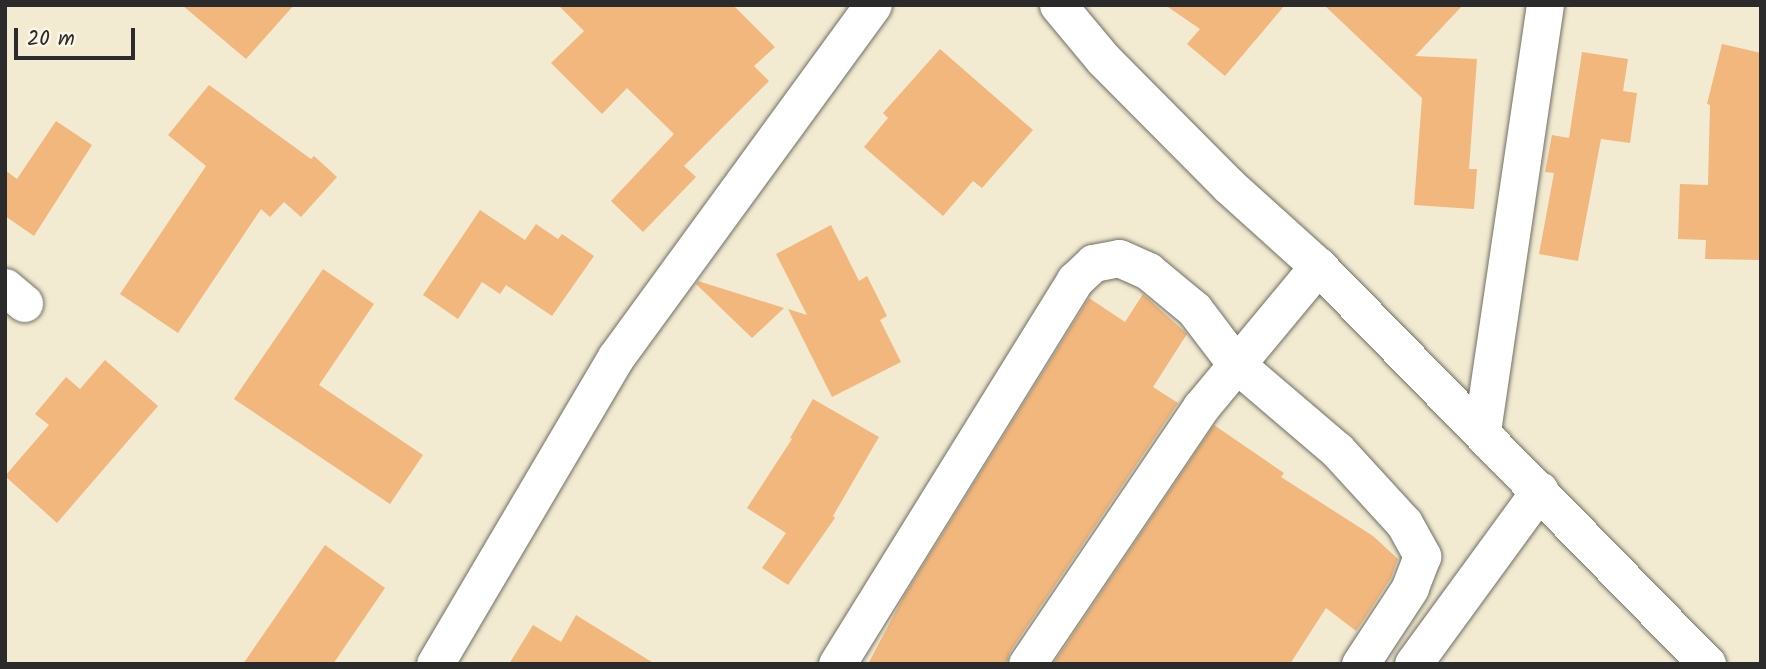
<!DOCTYPE html>
<html>
<head>
<meta charset="utf-8">
<style>
  body { margin:0 }
  #map { position:relative; width:1766px; height:669px; overflow:hidden; background:#f2ebd1; font-family:Kalam,sans-serif }
  div>[style] { position:absolute }
  .building>* { inset:0; background:#f1b77d }
  .roads { filter:drop-shadow(0 0 2px #716e65) drop-shadow(0 0 2px #716e65) }
  .street>* { height:37px; margin:-18.5px; padding:0 18.5px; transform-origin:18.5px; border-radius:18.5px; background:#fff }
  span { translate:-50% -50%; white-space:nowrap; text-align:center; line-height:1.15; -webkit-text-stroke:7px #fcf5e5; paint-order:stroke }
  .frame { position:absolute; inset:0; border:7px solid #2b2b2b; pointer-events:none }
  .scale { position:absolute; left:14px; top:28px; width:121px; height:32px; box-sizing:border-box; border:4px solid #2b2b2b; border-top:0; padding-left:9px; font-size:21px; line-height:24px; white-space:nowrap; color:#2b2b2b; -webkit-text-stroke:5px #fcf5e5; paint-order:stroke }
</style>
</head>
<body>
<div id="map">
  <div class="building">
    <div style="clip-path:polygon(182px 5px,294px 5px,246px 59px)"></div>
    <div style="clip-path:polygon(558px 5px,733px 5px,775px 47px,754px 66px,769px 81px,684px 166px,696px 177px,643px 232px,611px 201px,674px 134px,627px 88px,602px 114px,551px 63px,584px 31px)"></div>
    <div style="clip-path:polygon(1165px 5px,1285px 5px,1225px 76px,1187px 44px,1200px 29px)"></div>
    <div style="clip-path:polygon(1324px 5px,1463px 5px,1415px 56px,1477px 59px,1469px 169px,1477px 169px,1474px 209px,1414px 205px,1422px 98px)"></div>
    <div style="clip-path:polygon(1722px 44px,1761px 53px,1760px 260px,1705px 259px,1706px 240px,1678px 239px,1680px 184px,1708px 185px,1710px 105px,1707px 104px)"></div>
    <div style="clip-path:polygon(940px 49px,1033px 130px,982px 188px,973px 181px,943px 216px,864px 147px,888px 118px,883px 113px)"></div>
    <div style="clip-path:polygon(1582px 52px,1628px 59px,1623px 91px,1637px 93px,1630px 143px,1601px 139px,1578px 261px,1539px 254px,1554px 173px,1545px 172px,1552px 135px,1569px 138px)"></div>
    <div style="clip-path:polygon(209px 85px,311px 159px,314px 156px,337px 177px,301px 217px,284px 202px,270px 217px,261px 209px,178px 333px,120px 294px,206px 166px,168px 135px)"></div>
    <div style="clip-path:polygon(56px 121px,92px 145px,34px 236px,5px 216px,5px 170px,17px 179px)"></div>
    <div style="clip-path:polygon(480px 210px,525px 240px,536px 224px,558px 239px,562px 234px,594px 256px,552px 316px,506px 285px,500px 294px,482px 282px,458px 319px,423px 295px)"></div>
    <div style="clip-path:polygon(831px 225px,859px 281px,867px 276px,887px 316px,880px 320px,901px 362px,832px 397px,788px 309px,807px 315px,776px 254px)"></div>
    <div style="clip-path:polygon(323px 269px,374px 304px,319px 385px,423px 455px,390px 504px,234px 399px)"></div>
    <div style="clip-path:polygon(698px 281px,784px 308px,752px 338px,696px 284px)"></div>
    <div style="clip-path:polygon(1143px 294px,1187px 334px,1153px 387px,1178px 403px,1010px 652px,1006px 664px,868px 664px,904px 596px,1089px 298px,1125px 322px)"></div>
    <div style="clip-path:polygon(105px 360px,158px 406px,57px 523px,5px 476px,49px 425px,35px 414px,66px 377px,80px 389px)"></div>
    <div style="clip-path:polygon(813px 399px,879px 437px,833px 516px,835px 518px,788px 585px,762px 568px,786px 533px,747px 508px,792px 439px,790px 438px)"></div>
    <div style="clip-path:polygon(1214px 425px,1284px 473px,1281px 477px,1373px 536px,1398px 559px,1391px 578px,1361px 624px,1356px 631px,1326px 608px,1290px 664px,1053px 664px)"></div>
    <div style="clip-path:polygon(325px 545px,385px 588px,333px 664px,243px 664px)"></div>
    <div style="clip-path:polygon(576px 615px,655px 664px,509px 664px,533px 625px,561px 642px)"></div>
  </div>
  <div class="roads">
    <div class="street">
      <div style="left:1058px;top:5px;width:70px;rotate:50.2deg"></div>
      <div style="left:1103px;top:59px;width:179px;rotate:45.2deg"></div>
      <div style="left:1229px;top:186px;width:120px;rotate:42deg"></div>
      <div style="left:1318px;top:266px;width:557px;rotate:45.66deg"></div>
      <div style="left:5px;top:287px;width:25px;rotate:40deg"></div>
      <div style="left:1482px;top:431px;width:431px;rotate:-81.6deg"></div>
      <div style="left:435px;top:664px;width:356px;rotate:-59.5deg"></div>
      <div style="left:616px;top:357px;width:436px;rotate:-53.9deg"></div>
      <div style="left:837px;top:664px;width:452px;rotate:-58.2deg"></div>
      <div style="left:1075px;top:280px;width:25px;rotate:-43deg"></div>
      <div style="left:1093px;top:263px;width:26px;rotate:-11deg"></div>
      <div style="left:1119px;top:258px;width:32px;rotate:24deg"></div>
      <div style="left:1148px;top:271px;width:60px;rotate:39.6deg"></div>
      <div style="left:1194px;top:309px;width:68px;rotate:52.8deg"></div>
      <div style="left:1235px;top:363px;width:134px;rotate:40.5deg"></div>
      <div style="left:1337px;top:450px;width:99px;rotate:47.5deg"></div>
      <div style="left:1404px;top:523px;width:38px;rotate:61deg"></div>
      <div style="left:1422px;top:556px;width:34px;rotate:111deg"></div>
      <div style="left:1410px;top:588px;width:91px;rotate:123.3deg"></div>
      <div style="left:1027px;top:664px;width:310px;rotate:-55.9deg"></div>
      <div style="left:1201px;top:407px;width:183px;rotate:-50.3deg"></div>
      <div style="left:1413px;top:664px;width:215px;rotate:-53.9deg"></div>
    </div>
  </div>
  <div class="frame"></div>
  <div class="scale">20 m</div>
</div>
</body>
</html>
